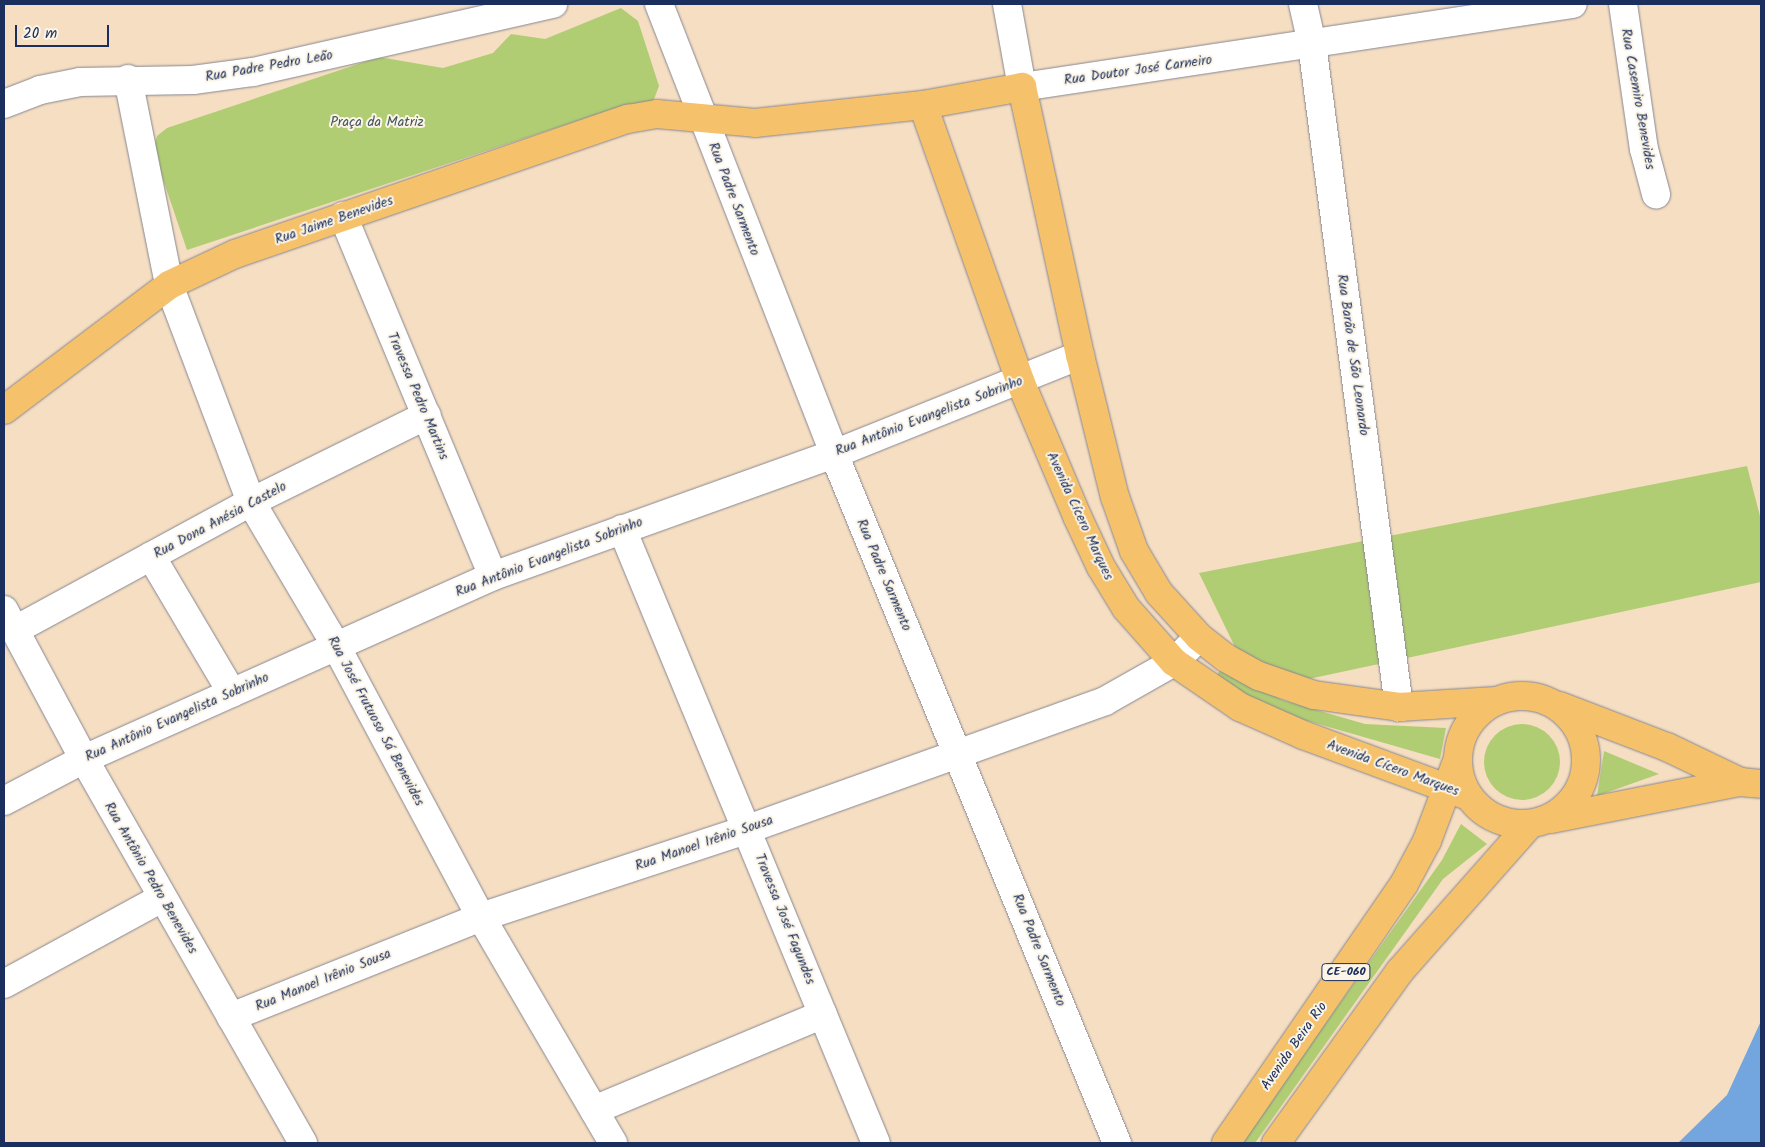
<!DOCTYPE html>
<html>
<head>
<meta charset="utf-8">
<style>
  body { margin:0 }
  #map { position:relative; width:1765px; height:1147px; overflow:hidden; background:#f5dec2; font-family:Kalam,sans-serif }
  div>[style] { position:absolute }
  .green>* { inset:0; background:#b1cd73 }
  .round { border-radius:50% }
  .water>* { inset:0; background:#73a5de }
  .roads { filter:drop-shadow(0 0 1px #888690) drop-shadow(0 0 1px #888690) }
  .minor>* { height:28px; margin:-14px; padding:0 14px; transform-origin:14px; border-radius:14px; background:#fff }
  .major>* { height:28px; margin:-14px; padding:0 14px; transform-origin:14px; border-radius:14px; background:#f5c16b }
  .major>.ring { margin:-14px; padding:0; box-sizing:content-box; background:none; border:28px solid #f5c16b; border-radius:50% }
  span { translate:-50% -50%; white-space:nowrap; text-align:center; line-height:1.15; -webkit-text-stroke:4px #fcf5e5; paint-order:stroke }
  .shield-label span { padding:1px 4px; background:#fcf5e5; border:1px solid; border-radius:4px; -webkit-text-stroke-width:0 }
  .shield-label { font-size:12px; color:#1b2f5e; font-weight:700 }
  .street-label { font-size:14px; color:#1b2f5e }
  .park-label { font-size:14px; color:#405663 }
  .frame { position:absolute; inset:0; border:5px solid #1b2f5e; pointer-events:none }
  .scale { position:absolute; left:15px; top:25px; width:94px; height:22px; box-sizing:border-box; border:2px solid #1b2f5e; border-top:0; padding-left:6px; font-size:15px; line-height:18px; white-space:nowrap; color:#1b2f5e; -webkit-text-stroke:4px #fcf5e5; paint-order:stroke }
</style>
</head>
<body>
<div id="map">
  <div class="green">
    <div style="clip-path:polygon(621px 8px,638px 21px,659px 86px,653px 102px,610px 110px,187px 250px,153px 150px,157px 136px,167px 128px,379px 57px,443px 68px,493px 53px,511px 34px,545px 39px)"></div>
    <div style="clip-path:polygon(1747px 466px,1761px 520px,1761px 582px,1262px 689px,1282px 700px,1365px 724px,1446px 728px,1440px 759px,1273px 711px,1216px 676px,1223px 666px,1252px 682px,1199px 573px)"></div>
    <div class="round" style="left:1484px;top:724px;width:76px;height:76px"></div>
    <div style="clip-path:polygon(1604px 751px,1659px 774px,1597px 796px)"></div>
    <div style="clip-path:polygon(1461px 824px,1487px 844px,1443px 879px,1255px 1143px,1240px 1143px,1442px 860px)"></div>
  </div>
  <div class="water">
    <div style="clip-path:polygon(1761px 1021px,1761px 1143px,1678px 1143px,1727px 1095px)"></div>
  </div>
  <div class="roads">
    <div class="minor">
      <div style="left:659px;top:4px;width:483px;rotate:68.7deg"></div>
      <div style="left:834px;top:454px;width:745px;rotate:67.67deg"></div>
      <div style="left:1007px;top:4px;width:84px;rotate:79.8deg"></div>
      <div style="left:1022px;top:87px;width:557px;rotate:-8.57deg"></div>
      <div style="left:1303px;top:4px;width:41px;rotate:77.3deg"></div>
      <div style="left:1312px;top:44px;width:669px;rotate:82.52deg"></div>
      <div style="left:1623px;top:4px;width:147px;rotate:81.8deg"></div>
      <div style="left:1644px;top:149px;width:47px;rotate:75.1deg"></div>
      <div style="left:128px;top:79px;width:210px;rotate:78.7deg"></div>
      <div style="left:169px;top:285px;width:232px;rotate:69.3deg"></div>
      <div style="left:251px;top:502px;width:167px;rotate:59.4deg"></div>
      <div style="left:336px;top:646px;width:307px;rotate:61.9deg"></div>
      <div style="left:481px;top:917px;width:262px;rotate:59.7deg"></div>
      <div style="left:4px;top:104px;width:39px;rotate:-21deg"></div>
      <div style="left:40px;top:90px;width:41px;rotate:-11.3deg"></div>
      <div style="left:80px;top:82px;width:113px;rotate:-1deg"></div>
      <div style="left:193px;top:80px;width:61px;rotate:-7.6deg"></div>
      <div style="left:253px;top:72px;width:308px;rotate:-12.8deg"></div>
      <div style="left:343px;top:216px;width:390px;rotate:67.4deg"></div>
      <div style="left:622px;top:529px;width:664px;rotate:67.53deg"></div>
      <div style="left:151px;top:556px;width:159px;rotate:59.4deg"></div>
      <div style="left:4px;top:610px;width:169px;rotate:61.8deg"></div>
      <div style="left:84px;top:759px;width:442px;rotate:60.3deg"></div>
      <div style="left:15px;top:630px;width:268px;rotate:-28.5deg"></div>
      <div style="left:251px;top:502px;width:196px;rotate:-26.3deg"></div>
      <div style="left:4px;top:801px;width:90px;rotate:-27.7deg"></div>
      <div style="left:84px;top:759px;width:448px;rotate:-24.1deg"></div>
      <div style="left:493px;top:576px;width:362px;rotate:-19.7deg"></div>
      <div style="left:834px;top:454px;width:265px;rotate:-21.9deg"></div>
      <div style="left:4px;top:984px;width:180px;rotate:-28.6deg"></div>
      <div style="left:231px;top:1017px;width:269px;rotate:-21.8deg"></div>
      <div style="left:481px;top:917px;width:281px;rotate:-18.2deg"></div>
      <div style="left:748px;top:829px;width:379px;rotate:-19.7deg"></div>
      <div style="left:1105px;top:701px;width:79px;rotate:-29.5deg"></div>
      <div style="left:1174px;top:662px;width:35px;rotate:-45deg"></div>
      <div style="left:594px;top:1110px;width:248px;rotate:-22.7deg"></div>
    </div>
    <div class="major">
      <div style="left:923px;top:105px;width:293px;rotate:70.6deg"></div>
      <div style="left:1020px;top:381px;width:147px;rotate:67.1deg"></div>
      <div style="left:1077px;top:516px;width:56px;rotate:64.8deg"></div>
      <div style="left:1101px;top:567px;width:48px;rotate:58.6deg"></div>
      <div style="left:1126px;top:608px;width:72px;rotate:48.4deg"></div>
      <div style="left:1174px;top:662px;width:80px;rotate:34.3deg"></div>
      <div style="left:1240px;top:707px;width:69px;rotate:24deg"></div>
      <div style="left:1303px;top:735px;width:176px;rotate:20.3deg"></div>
      <div style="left:4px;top:410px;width:207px;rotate:-37.1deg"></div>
      <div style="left:169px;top:285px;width:73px;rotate:-25.2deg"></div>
      <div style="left:235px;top:254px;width:416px;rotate:-19deg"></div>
      <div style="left:628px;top:119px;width:29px;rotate:-10deg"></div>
      <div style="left:657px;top:114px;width:98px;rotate:5.2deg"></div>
      <div style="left:755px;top:123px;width:169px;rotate:-6.1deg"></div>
      <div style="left:923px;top:105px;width:101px;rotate:-10.3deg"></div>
      <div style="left:1022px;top:87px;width:274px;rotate:77.8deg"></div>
      <div style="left:1080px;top:355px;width:146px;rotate:76.2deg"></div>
      <div style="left:1115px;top:497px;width:57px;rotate:70.6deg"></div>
      <div style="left:1134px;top:551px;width:49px;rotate:59.2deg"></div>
      <div style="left:1159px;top:593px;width:59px;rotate:47.7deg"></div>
      <div style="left:1199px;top:637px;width:34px;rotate:38deg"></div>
      <div style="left:1226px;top:658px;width:38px;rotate:29deg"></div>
      <div style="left:1259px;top:676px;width:58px;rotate:19.1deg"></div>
      <div style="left:1314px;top:695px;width:86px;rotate:8deg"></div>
      <div style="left:1399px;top:707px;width:97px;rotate:-3.5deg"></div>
      <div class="ring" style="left:1458px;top:696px;width:100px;height:100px"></div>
      <div style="left:1560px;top:706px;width:115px;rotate:21deg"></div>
      <div style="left:1667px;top:747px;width:81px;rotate:25.6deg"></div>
      <div style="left:1551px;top:819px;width:193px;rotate:-11.1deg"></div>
      <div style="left:1740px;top:782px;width:21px;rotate:5deg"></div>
      <div style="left:1226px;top:1143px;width:314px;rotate:-55.5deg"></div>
      <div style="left:1404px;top:884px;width:49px;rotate:-61.9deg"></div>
      <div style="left:1427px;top:841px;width:85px;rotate:-69.4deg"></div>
      <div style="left:1276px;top:1143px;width:212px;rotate:-54.2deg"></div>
      <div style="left:1400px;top:971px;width:196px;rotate:-48.5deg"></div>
    </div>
  </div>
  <div class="shield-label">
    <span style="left:1346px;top:972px">CE-060</span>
  </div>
  <div class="street-label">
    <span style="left:269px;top:66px;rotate:-10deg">Rua Padre Pedro Leão</span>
    <span style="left:1138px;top:70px;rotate:-8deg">Rua Doutor José Carneiro</span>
    <span style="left:1638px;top:99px;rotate:80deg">Rua Casemiro Benevides</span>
    <span style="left:734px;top:199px;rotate:69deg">Rua Padre Sarmento</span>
    <span style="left:334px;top:220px;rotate:-19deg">Rua Jaime Benevides</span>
    <span style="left:1353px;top:355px;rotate:82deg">Rua Barão de São Leonardo</span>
    <span style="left:418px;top:396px;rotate:67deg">Travessa Pedro Martins</span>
    <span style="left:929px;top:416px;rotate:-21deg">Rua Antônio Evangelista Sobrinho</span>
    <span style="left:1080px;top:516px;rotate:65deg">Avenida Cícero Marques</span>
    <span style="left:220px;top:520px;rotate:-28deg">Rua Dona Anésia Castelo</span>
    <span style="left:549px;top:557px;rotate:-21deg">Rua Antônio Evangelista Sobrinho</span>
    <span style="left:884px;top:575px;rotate:67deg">Rua Padre Sarmento</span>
    <span style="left:177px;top:717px;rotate:-24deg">Rua Antônio Evangelista Sobrinho</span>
    <span style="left:376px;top:721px;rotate:62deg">Rua José Frutuoso Sá Benevides</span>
    <span style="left:1393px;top:768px;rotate:20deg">Avenida Cícero Marques</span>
    <span style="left:704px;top:843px;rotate:-19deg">Rua Manoel Irênio Sousa</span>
    <span style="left:151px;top:878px;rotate:60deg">Rua Antônio Pedro Benevides</span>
    <span style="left:785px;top:919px;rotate:68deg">Travessa José Fagundes</span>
    <span style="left:1039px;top:950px;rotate:68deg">Rua Padre Sarmento</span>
    <span style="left:323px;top:980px;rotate:-22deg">Rua Manoel Irênio Sousa</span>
    <span style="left:1294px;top:1046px;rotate:-55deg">Avenida Beira Rio</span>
  </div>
  <div class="park-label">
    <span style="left:377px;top:122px">Praça da Matriz</span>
  </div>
  <div class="frame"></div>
  <div class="scale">20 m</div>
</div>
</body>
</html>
